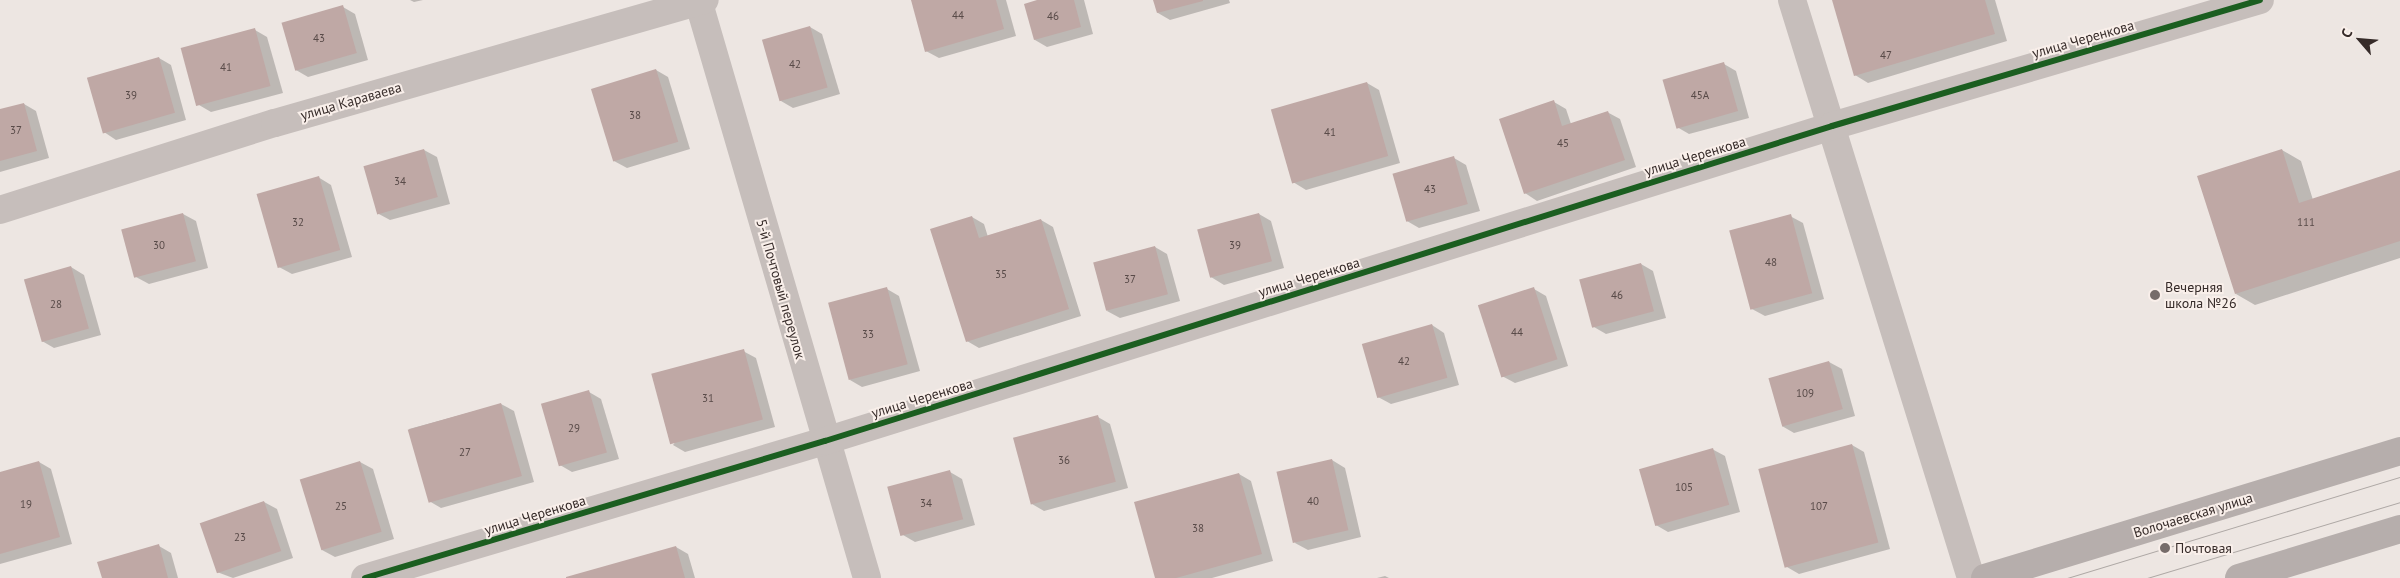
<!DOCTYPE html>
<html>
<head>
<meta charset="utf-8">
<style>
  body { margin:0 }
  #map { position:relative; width:2400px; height:578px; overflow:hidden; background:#ede6e2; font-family:"PT Sans",sans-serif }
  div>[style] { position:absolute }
  .shadow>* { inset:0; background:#0003 }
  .building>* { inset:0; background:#bfa8a5; transform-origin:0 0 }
  .street>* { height:28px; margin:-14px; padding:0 14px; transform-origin:14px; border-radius:14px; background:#c6bebb }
  .secondary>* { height:28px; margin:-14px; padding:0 14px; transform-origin:14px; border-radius:14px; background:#b6aeac }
  .tram>* { height:1px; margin:-0.5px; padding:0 0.5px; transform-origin:0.5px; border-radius:0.5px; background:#aea8a5 }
  .cycleway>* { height:6px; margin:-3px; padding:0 3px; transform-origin:3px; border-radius:3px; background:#1b5e20 }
  .dots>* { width:14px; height:14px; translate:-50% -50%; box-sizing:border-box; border:2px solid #f9efea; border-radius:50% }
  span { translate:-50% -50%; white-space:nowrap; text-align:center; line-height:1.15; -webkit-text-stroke:4px #f9efea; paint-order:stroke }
  .number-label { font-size:11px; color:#584a48 }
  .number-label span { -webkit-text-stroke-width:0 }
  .street-label { font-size:14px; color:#362b29 }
  .poi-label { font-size:14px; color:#362b29 }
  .left { translate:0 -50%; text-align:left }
  .north { position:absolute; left:2335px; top:15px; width:50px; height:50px; -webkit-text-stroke:4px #f9efea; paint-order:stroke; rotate:297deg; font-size:14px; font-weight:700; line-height:20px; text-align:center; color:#362b29 }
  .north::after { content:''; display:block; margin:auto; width:18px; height:22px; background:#362b29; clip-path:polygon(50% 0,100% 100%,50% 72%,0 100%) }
</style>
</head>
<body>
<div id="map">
  <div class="shadow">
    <div style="clip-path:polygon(410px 0,423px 0,414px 2px)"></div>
    <div style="clip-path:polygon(912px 0,1006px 0,1016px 36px,939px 58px,926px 51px)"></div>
    <div style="clip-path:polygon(1042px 0,1084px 0,1093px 34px,1047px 47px,1035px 40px)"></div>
    <div style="clip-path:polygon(1154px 0,1229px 0,1230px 3px,1170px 20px,1158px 13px)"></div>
    <div style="clip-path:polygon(1833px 0,1995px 0,2007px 41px,1868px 83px,1855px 75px)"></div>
    <div style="clip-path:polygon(343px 7px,355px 14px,368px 60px,308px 77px,296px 70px)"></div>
    <div style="clip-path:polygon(810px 27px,822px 34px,840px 94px,793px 108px,781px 101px)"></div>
    <div style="clip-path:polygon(255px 30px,267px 37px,283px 93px,211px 112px,199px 105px)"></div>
    <div style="clip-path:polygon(159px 58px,171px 65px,186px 120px,116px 140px,104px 132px)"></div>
    <div style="clip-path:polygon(1724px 64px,1736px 71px,1749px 118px,1689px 134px,1677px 127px)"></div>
    <div style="clip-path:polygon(656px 70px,668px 77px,690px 149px,627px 168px,614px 161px)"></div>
    <div style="clip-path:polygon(1367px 83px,1379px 90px,1400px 163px,1306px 190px,1293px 182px)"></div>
    <div style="clip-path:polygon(1554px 102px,1566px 109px,1571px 124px,1607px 112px,1620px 119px,1636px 167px,1537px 201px,1525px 193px)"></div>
    <div style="clip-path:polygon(24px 104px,36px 111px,49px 158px,0 172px,0 111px)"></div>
    <div style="clip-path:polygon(424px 150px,437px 157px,450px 204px,390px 220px,377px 213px)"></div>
    <div style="clip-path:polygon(2282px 150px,2301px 161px,2313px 200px,2400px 172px,2400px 258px,2255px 305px,2236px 294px)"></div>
    <div style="clip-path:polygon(1454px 158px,1466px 165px,1480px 211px,1419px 228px,1407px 221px)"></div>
    <div style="clip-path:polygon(318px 177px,331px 185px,352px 257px,292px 274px,279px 267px)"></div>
    <div style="clip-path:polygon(183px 214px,196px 221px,208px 268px,149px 284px,136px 277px)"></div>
    <div style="clip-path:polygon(1259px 214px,1271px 221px,1284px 268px,1224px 285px,1211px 277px)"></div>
    <div style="clip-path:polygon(1790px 216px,1803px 223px,1824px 299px,1765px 316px,1752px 309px)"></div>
    <div style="clip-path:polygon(972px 217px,984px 224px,988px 237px,1041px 220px,1053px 227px,1081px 316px,979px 348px,967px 341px)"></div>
    <div style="clip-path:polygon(1155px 247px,1167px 254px,1180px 301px,1120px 318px,1107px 311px)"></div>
    <div style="clip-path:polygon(1641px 264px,1653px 271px,1666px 318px,1606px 334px,1594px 327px)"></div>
    <div style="clip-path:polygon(71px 267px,84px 275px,101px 335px,54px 348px,42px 341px)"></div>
    <div style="clip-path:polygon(887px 289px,899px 296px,920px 371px,862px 387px,850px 380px)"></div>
    <div style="clip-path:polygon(1534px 289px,1546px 296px,1568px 366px,1515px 383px,1502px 376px)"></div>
    <div style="clip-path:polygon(1432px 325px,1444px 333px,1459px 385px,1391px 404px,1378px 397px)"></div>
    <div style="clip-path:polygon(743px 351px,756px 358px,775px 427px,685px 452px,673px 445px)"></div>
    <div style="clip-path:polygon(1829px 362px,1842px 369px,1855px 416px,1794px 433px,1782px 426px)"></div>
    <div style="clip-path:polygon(589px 392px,601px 399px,619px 459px,572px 472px,560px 465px)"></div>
    <div style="clip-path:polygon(501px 404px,514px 411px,534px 482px,441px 508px,429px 501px,409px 429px)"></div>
    <div style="clip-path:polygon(1098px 417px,1110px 424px,1128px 488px,1044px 511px,1032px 504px)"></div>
    <div style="clip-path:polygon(1852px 445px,1864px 452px,1890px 549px,1799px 574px,1787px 567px)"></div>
    <div style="clip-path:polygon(1712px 449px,1725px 456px,1740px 512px,1668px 532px,1656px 525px)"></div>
    <div style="clip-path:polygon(1332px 460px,1345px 468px,1361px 537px,1308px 550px,1295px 543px)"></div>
    <div style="clip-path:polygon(39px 462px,51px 469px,72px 544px,0 564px,0 473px)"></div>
    <div style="clip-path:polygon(360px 462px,373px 469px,394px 539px,335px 557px,322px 550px)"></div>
    <div style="clip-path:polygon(950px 472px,962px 479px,975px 525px,915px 542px,903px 535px)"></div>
    <div style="clip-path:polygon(1239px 474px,1251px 481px,1273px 561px,1212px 578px,1157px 578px)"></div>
    <div style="clip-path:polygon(264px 502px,277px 509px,293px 558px,233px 578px,217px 572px)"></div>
    <div style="clip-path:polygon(159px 546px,171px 553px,178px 578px,103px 578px)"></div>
    <div style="clip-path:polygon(676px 547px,688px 554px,695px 578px,569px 578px)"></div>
    <div style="clip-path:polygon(1385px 576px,1389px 578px,1377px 578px)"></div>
  </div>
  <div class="building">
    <div style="clip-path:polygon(911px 0,996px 0,1004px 29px,925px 52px)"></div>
    <div style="clip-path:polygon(1037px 0,1074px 0,1081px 27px,1034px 40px,1024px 4px)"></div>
    <div style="clip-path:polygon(1153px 0,1203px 0,1203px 1px,1157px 13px)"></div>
    <div style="clip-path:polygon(1832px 0,1985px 0,1995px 34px,1854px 76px)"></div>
    <div style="left:343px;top:5px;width:50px;height:64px;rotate:74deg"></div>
    <div style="left:810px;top:26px;width:64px;height:50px;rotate:74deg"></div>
    <div style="left:255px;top:28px;width:60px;height:77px;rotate:75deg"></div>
    <div style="left:159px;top:57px;width:58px;height:75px;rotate:74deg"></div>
    <div style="left:1724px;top:62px;width:51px;height:64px;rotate:74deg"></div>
    <div style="left:656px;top:69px;width:76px;height:68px;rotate:73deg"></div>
    <div style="left:1367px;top:82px;width:77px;height:100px;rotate:74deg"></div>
    <div style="clip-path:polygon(1554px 100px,1562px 126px,1608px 111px,1625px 160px,1524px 194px,1499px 119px)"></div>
    <div style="clip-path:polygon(24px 103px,37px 151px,0 161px,0 109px)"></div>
    <div style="left:424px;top:149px;width:50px;height:63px;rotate:74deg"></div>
    <div style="clip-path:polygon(2282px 149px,2299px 203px,2400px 170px,2400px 241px,2235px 294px,2197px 176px)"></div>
    <div style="left:1454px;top:156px;width:50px;height:64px;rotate:74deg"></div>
    <div style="left:319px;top:176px;width:77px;height:65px;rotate:74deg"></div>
    <div style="left:183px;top:213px;width:50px;height:64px;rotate:75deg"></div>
    <div style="left:1259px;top:213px;width:50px;height:64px;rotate:75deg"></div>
    <div style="left:1791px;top:214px;width:82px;height:64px;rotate:75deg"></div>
    <div style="clip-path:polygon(972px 216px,979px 238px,1041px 219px,1069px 309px,966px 342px,930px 229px)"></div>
    <div style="left:1155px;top:246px;width:50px;height:64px;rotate:75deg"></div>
    <div style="left:1641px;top:263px;width:50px;height:64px;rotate:75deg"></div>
    <div style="left:71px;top:266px;width:65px;height:49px;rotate:74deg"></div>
    <div style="left:887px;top:287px;width:80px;height:61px;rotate:75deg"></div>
    <div style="left:1534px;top:287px;width:76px;height:59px;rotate:72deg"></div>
    <div style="left:1432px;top:324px;width:56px;height:73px;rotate:74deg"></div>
    <div style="left:744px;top:349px;width:73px;height:96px;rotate:75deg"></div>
    <div style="left:1829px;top:361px;width:50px;height:63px;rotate:74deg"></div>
    <div style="left:589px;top:390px;width:65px;height:50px;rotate:74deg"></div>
    <div style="left:501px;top:403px;width:76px;height:97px;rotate:74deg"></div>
    <div style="left:1098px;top:415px;width:69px;height:88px;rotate:75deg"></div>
    <div style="left:1852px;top:444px;width:102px;height:97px;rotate:75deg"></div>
    <div style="left:1713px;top:448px;width:59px;height:77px;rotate:74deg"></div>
    <div style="left:1332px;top:459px;width:73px;height:57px;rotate:77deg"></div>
    <div style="clip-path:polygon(39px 461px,60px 537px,0 554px,0 472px)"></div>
    <div style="left:360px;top:461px;width:74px;height:63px;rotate:73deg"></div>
    <div style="left:950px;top:470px;width:51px;height:65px;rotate:75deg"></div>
    <div style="clip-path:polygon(1239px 473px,1262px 554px,1176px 578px,1155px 578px,1134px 502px)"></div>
    <div style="left:264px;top:501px;width:53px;height:68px;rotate:71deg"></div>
    <div style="clip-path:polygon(159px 544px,168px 578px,102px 578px,97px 562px)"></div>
    <div style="clip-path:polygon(676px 546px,685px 578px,566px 578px,566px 577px)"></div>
  </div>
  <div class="street">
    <div style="left:698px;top:0;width:602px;rotate:73.7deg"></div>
    <div style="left:1792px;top:0;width:605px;rotate:72.79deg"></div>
    <div style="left:0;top:210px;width:288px;rotate:-17.6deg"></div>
    <div style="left:275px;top:123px;width:447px;rotate:-16deg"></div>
    <div style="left:365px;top:578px;width:480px;rotate:-16.6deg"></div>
    <div style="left:825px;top:441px;width:1055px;rotate:-17.37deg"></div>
    <div style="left:1832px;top:126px;width:446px;rotate:-16.4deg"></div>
  </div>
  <div class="secondary">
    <div style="left:1985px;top:578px;width:434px;rotate:-17deg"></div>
    <div style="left:2239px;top:578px;width:168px;rotate:-16.9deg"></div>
  </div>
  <div class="tram">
    <div style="left:2067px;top:578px;width:348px;rotate:-16.9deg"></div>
    <div style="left:2147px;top:578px;width:264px;rotate:-16.7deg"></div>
  </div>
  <div class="cycleway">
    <div style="left:365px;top:578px;width:480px;rotate:-16.6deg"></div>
    <div style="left:825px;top:441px;width:1055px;rotate:-17.37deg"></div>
    <div style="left:1832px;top:126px;width:446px;rotate:-16.4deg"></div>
  </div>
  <div class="dots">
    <div style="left:2155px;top:295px;background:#766c6a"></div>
    <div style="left:2165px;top:548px;background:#766c6a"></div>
  </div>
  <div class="number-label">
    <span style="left:958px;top:15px">44</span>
    <span style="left:1053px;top:16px">46</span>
    <span style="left:319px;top:38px">43</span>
    <span style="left:1886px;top:55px">47</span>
    <span style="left:795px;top:64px">42</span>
    <span style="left:226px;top:67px">41</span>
    <span style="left:131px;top:95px">39</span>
    <span style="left:1700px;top:95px">45А</span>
    <span style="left:635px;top:115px">38</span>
    <span style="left:16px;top:130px">37</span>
    <span style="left:1330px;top:132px">41</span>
    <span style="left:1563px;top:143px">45</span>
    <span style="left:400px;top:181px">34</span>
    <span style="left:1430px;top:189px">43</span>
    <span style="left:298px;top:222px">32</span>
    <span style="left:2306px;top:222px">111</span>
    <span style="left:159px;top:245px">30</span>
    <span style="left:1235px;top:245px">39</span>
    <span style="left:1771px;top:262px">48</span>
    <span style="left:1001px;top:274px">35</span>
    <span style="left:1130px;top:279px">37</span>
    <span style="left:1617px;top:295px">46</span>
    <span style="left:56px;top:304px">28</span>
    <span style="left:1517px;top:332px">44</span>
    <span style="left:868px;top:334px">33</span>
    <span style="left:1404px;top:361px">42</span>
    <span style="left:1805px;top:393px">109</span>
    <span style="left:708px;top:398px">31</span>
    <span style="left:574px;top:428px">29</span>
    <span style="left:465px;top:452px">27</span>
    <span style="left:1064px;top:460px">36</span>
    <span style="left:1684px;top:487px">105</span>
    <span style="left:1313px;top:501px">40</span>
    <span style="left:926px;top:503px">34</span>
    <span style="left:26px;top:504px">19</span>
    <span style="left:341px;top:506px">25</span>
    <span style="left:1819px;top:506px">107</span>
    <span style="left:1198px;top:528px">38</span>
    <span style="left:240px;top:537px">23</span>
  </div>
  <div class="street-label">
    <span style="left:2083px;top:39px;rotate:-16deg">улица Черенкова</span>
    <span style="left:351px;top:101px;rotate:-16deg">улица Караваева</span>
    <span style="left:1695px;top:156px;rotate:-17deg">улица Черенкова</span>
    <span style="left:1309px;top:277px;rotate:-17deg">улица Черенкова</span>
    <span style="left:781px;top:289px;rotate:74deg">5-й Почтовый переулок</span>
    <span style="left:922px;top:398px;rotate:-17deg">улица Черенкова</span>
    <span style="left:535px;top:515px;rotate:-17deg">улица Черенкова</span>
    <span style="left:2193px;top:515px;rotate:-17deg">Волочаевская улица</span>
  </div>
  <div class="poi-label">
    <span class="left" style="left:2165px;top:295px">Вечерняя<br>школа №26</span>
    <span class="left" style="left:2175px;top:548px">Почтовая</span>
  </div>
  <div class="north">С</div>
</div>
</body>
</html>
